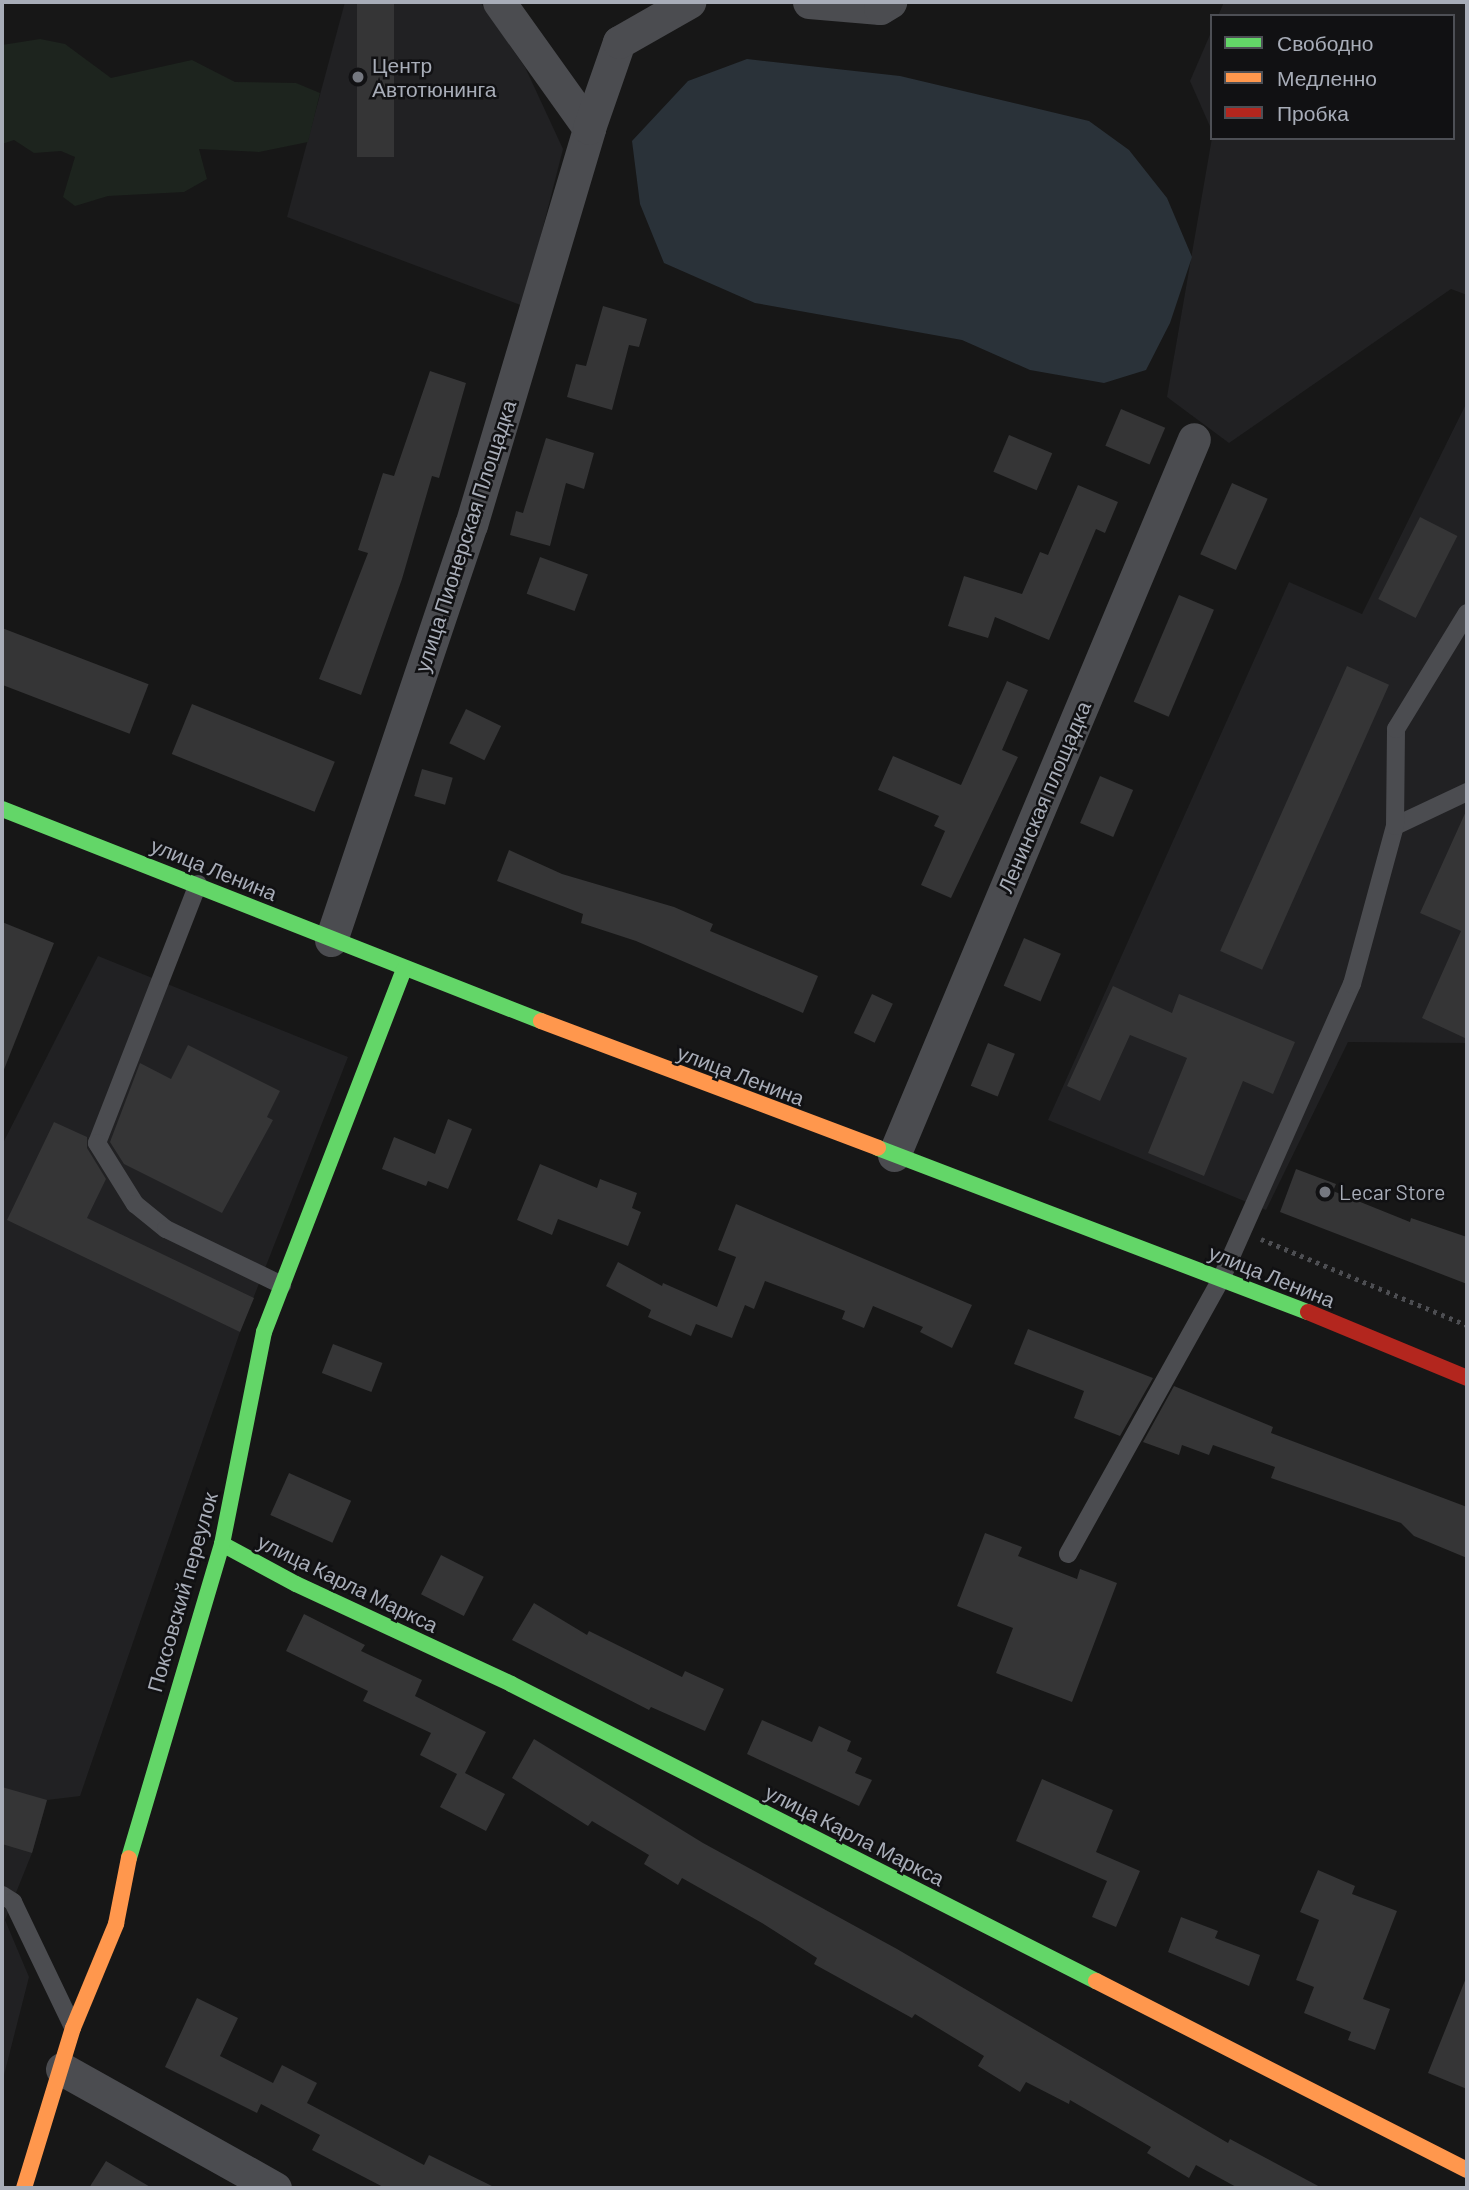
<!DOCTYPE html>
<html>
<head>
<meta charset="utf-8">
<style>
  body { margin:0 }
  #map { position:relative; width:1469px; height:2190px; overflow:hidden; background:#171717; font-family:Barlow,sans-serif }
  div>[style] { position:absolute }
  .built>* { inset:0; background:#212123 }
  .green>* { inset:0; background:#1d241e }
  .water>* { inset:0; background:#2a3239 }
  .building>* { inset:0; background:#353536; transform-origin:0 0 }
  .path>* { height:4.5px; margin-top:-2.25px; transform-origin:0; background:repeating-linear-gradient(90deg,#4d4e52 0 3.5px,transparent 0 8.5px) }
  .lane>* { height:18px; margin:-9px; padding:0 9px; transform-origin:9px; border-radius:9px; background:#4b4c50 }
  .street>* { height:33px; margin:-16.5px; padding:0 16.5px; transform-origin:16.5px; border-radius:16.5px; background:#4b4c50 }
  .fast>* { height:16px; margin:-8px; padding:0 8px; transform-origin:8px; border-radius:8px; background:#63d668 }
  .slow>* { height:16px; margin:-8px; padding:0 8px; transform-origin:8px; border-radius:8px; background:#ff974d }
  .jam>* { height:16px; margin:-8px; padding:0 8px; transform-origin:8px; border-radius:8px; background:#b3261e }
  .dots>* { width:19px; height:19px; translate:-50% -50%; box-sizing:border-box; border:4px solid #111113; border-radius:50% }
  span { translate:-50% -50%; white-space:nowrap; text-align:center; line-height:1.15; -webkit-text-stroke:5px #111113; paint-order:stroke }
  .poi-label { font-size:21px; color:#a8adb8 }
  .left { translate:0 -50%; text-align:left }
  .street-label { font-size:21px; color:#a8adb8 }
  .frame { position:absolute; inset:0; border:4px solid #a8adb8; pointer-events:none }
  .legend { position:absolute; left:1210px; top:14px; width:245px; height:126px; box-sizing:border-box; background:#111113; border:2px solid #4d4f55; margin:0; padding:9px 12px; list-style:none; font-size:21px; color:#a8adb8 }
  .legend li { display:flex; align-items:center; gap:14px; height:35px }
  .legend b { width:35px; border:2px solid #4d4f55 }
</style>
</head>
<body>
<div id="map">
  <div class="built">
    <div style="clip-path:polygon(345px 2px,480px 2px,525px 67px,563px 149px,523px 306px,287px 217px)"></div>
    <div style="clip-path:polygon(1224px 2px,1467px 2px,1467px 295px,1451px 289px,1229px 443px,1167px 397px,1212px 138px,1453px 138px,1453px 16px,1218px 16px)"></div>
    <div style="clip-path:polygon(1212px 30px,1212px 131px,1190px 81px)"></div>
    <div style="clip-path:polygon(1467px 402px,1467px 1043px,1348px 1042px,1266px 1210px,1048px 1120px,1289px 582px,1362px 614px)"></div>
    <div style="clip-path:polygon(98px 956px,348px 1057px,240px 1332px,80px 1796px,47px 1800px,32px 1853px,5px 1920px,29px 1977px,2px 2083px,2px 1145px)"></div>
  </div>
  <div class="green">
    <div style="clip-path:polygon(40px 39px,65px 44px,111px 78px,192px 60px,235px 82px,296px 83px,320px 93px,308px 142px,259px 152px,199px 149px,207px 179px,184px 192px,108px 196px,75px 206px,63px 197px,75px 157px,61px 151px,34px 153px,14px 140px,2px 144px,2px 45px)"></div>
  </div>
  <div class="water">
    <div style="clip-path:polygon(747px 59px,900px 76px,1089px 121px,1129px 150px,1167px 198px,1192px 257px,1170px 323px,1146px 370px,1104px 383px,1030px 370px,962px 340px,755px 303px,664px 263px,640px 204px,632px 141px,688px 81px)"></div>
  </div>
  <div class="building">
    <div style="left:357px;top:2px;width:37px;height:155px"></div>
    <div style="clip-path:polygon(603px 306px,647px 319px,639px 347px,629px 345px,612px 410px,567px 397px,576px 364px,586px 366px)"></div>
    <div style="clip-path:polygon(430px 371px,466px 383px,439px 478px,432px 476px,402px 579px,361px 695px,319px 679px,368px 553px,358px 550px,383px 473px,394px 476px)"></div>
    <div style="left:1121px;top:409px;width:48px;height:40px;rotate:23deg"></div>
    <div style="left:1009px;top:435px;width:47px;height:40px;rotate:23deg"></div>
    <div style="clip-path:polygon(546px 438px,594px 453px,584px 489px,566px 483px,550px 546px,510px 535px,516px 511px,523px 513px)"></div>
    <div style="left:1232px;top:483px;width:39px;height:78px;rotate:24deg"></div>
    <div style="clip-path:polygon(1078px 485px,1118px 502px,1105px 533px,1096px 529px,1049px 640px,995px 617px,988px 638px,948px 626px,964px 576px,1022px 594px,1040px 552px,1048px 555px)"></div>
    <div style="left:1420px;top:517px;width:42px;height:92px;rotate:27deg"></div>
    <div style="left:540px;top:557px;width:51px;height:39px;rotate:20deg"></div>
    <div style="left:1179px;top:595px;width:38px;height:116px;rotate:23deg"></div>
    <div style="left:2px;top:628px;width:157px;height:53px;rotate:21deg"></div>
    <div style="left:1347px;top:666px;width:46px;height:312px;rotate:24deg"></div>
    <div style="clip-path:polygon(1007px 681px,1028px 690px,1002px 750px,1018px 757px,951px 898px,921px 885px,945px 831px,934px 826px,939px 816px,878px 790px,893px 756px,961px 785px)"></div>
    <div style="left:192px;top:704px;width:154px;height:54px;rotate:22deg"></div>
    <div style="left:466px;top:709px;width:39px;height:38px;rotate:26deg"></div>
    <div style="left:422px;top:769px;width:32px;height:28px;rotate:16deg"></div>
    <div style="left:1100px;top:776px;width:36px;height:51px;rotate:23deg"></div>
    <div style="clip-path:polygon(1467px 809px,1467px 1039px,1422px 1018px,1461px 931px,1420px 913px)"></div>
    <div style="clip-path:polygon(509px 850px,562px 874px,674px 907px,713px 924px,710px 931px,818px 976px,803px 1013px,636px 941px,581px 923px,583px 914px,497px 881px)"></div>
    <div style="clip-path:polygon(2px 922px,54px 943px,3px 1072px,2px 1072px)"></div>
    <div style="left:1024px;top:938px;width:40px;height:52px;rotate:23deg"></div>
    <div style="clip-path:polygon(1113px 986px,1172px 1013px,1179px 994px,1295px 1042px,1273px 1094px,1243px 1081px,1204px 1176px,1148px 1153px,1187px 1058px,1130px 1035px,1100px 1101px,1067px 1086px)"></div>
    <div style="left:872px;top:994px;width:23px;height:43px;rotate:25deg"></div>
    <div style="left:988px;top:1043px;width:29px;height:46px;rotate:22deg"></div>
    <div style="clip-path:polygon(188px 1045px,280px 1091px,267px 1117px,273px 1120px,222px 1213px,124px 1164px,110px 1142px,140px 1063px,171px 1079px)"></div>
    <div style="clip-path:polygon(448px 1119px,472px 1129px,448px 1189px,428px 1181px,426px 1186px,382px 1169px,394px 1137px,435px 1154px)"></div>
    <div style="clip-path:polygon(54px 1122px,87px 1137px,87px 1148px,106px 1179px,87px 1218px,254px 1298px,240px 1332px,7px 1220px)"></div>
    <div style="clip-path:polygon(540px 1164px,597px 1188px,600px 1179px,637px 1193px,632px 1208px,641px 1212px,628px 1246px,558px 1219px,552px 1235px,517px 1220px)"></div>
    <div style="clip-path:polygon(1296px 1169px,1336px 1184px,1333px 1191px,1410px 1222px,1411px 1218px,1467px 1237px,1467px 1284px,1280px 1212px)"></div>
    <div style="clip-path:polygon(736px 1204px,972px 1305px,952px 1348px,920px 1332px,923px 1327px,873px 1306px,864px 1328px,842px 1319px,845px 1311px,765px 1281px,754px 1309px,745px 1305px,732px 1338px,696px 1324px,691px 1336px,648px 1317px,651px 1310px,606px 1286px,618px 1262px,662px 1286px,663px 1283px,717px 1307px,736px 1257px,718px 1250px)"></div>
    <div style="clip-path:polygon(1028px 1329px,1153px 1378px,1120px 1436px,1074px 1418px,1084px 1391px,1014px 1364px)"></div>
    <div style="left:333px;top:1344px;width:53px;height:31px;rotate:21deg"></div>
    <div style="clip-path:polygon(1174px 1386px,1273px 1427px,1271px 1433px,1467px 1507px,1467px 1558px,1414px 1536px,1401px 1523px,1271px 1478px,1275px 1467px,1213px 1445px,1209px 1455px,1182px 1445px,1179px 1455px,1143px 1442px)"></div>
    <div style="left:289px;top:1473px;width:68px;height:46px;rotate:24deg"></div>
    <div style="clip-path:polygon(985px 1533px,1022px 1547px,1018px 1556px,1077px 1579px,1080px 1569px,1117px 1583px,1072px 1702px,996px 1673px,1013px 1628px,957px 1606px)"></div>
    <div style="left:441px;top:1555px;width:48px;height:44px;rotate:27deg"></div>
    <div style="clip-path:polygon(534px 1603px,587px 1635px,589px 1631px,682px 1677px,685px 1671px,724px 1689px,705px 1731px,651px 1707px,649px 1710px,512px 1640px)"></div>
    <div style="clip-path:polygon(304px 1614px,365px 1645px,361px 1651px,422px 1680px,415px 1696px,486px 1732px,465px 1773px,505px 1794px,486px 1831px,440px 1807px,457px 1774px,420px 1755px,431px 1733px,363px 1701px,368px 1691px,286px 1651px)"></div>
    <div style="clip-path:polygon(762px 1720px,812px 1742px,819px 1726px,851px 1741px,847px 1751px,862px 1758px,855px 1773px,872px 1780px,859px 1806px,747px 1754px)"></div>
    <div style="clip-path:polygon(534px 1739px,703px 1843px,897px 1949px,1228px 2143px,1230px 2139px,1322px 2188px,1238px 2188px,1196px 2165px,1189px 2178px,1147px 2153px,1151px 2147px,1070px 2100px,1069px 2104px,1026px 2082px,1020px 2092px,978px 2066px,984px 2056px,915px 2014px,912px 2018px,814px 1964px,817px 1958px,762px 1923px,682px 1878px,678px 1885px,644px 1864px,649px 1855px,592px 1821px,588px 1826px,512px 1778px)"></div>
    <div style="clip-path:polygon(1042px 1779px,1113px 1810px,1096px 1852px,1140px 1871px,1116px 1927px,1092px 1917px,1107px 1881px,1016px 1841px)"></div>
    <div style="clip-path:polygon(2px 1787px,47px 1800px,32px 1853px,2px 1844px)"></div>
    <div style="clip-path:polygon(1318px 1870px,1355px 1886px,1352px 1894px,1397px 1911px,1363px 1999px,1390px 2009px,1375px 2050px,1348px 2040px,1351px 2032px,1304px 2013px,1314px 1987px,1296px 1980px,1319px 1920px,1300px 1912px)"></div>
    <div style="clip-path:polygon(1181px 1917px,1218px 1931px,1215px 1938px,1260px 1955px,1249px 1986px,1168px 1952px)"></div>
    <div style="clip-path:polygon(1466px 1978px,1467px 1978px,1467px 2089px,1428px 2073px)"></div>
    <div style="clip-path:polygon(197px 1998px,238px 2018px,220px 2056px,273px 2083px,282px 2065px,317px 2083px,307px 2103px,424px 2165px,429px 2155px,496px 2188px,385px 2188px,312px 2150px,320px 2135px,261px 2104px,257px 2113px,165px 2067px)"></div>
    <div style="clip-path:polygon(106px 2161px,152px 2188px,89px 2188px)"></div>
  </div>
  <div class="path">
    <div style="left:1261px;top:1239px;width:223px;rotate:22.7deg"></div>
  </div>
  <div class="lane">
    <div style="left:1395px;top:826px;width:80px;rotate:-25.3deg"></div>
    <div style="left:198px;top:884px;width:278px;rotate:111.3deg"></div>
    <div style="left:97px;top:1143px;width:72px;rotate:58.1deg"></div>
    <div style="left:135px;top:1204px;width:40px;rotate:39deg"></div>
    <div style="left:166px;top:1229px;width:129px;rotate:25.8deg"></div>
    <div style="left:1068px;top:1554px;width:317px;rotate:-60.9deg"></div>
    <div style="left:1222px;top:1277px;width:321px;rotate:-66.1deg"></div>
    <div style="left:1352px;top:984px;width:164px;rotate:-74.8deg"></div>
    <div style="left:1395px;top:826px;width:97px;rotate:-89.4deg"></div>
    <div style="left:1396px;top:729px;width:136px;rotate:-58.5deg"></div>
    <div style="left:2px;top:1895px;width:13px;rotate:32deg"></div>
    <div style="left:13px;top:1902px;width:136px;rotate:64.4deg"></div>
  </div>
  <div class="street">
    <div style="left:499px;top:2px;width:155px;rotate:54.5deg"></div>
    <div style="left:809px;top:2px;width:71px;rotate:4.8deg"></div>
    <div style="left:880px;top:8px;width:12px;rotate:-31deg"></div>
    <div style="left:331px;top:940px;width:438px;rotate:-71.4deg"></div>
    <div style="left:471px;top:525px;width:414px;rotate:-73.4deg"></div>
    <div style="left:589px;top:128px;width:91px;rotate:-70.8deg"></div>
    <div style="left:619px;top:42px;width:81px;rotate:-29.7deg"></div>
    <div style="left:894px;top:1155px;width:776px;rotate:-67.27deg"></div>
    <div style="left:62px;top:2069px;width:244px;rotate:29.2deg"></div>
  </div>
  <div class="fast">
    <div style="left:2px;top:809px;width:579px;rotate:21.47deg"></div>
    <div style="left:878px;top:1148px;width:460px;rotate:20.9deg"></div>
    <div style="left:222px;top:1544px;width:84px;rotate:28.4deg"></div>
    <div style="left:296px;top:1584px;width:237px;rotate:24.9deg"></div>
    <div style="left:511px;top:1684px;width:656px;rotate:26.92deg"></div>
    <div style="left:129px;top:1858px;width:327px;rotate:-73.5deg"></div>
    <div style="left:222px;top:1544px;width:216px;rotate:-78.8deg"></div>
    <div style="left:264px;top:1332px;width:388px;rotate:-68.9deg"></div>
  </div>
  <div class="slow">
    <div style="left:541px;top:1021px;width:360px;rotate:20.6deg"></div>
    <div style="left:1096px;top:1981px;width:416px;rotate:27deg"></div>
    <div style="left:24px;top:2188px;width:167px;rotate:-73deg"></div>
    <div style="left:73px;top:2028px;width:113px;rotate:-67.5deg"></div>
    <div style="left:116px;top:1924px;width:67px;rotate:-78.9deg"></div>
  </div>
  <div class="jam">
    <div style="left:1308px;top:1312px;width:172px;rotate:22.5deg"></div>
  </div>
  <div class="dots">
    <div style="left:358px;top:77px;background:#757880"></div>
    <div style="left:1325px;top:1192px;background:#757880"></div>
  </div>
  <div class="poi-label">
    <span class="left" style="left:372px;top:77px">Центр<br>Автотюнинга</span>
    <span class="left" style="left:1339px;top:1192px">Lecar Store</span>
  </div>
  <div class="street-label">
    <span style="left:465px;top:536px;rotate:-72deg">улица Пионерская Площадка</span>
    <span style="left:1044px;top:797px;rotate:-67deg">Ленинская площадка</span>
    <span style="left:214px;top:869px;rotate:22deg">улица Ленина</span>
    <span style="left:741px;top:1075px;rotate:21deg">улица Ленина</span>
    <span style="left:1272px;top:1276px;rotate:22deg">улица Ленина</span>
    <span style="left:348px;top:1583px;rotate:26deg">улица Карла Маркса</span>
    <span style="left:182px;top:1592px;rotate:-74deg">Поксовский переулок</span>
    <span style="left:855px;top:1835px;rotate:27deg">улица Карла Маркса</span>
  </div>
  <div class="frame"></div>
  <ul class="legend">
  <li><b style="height:9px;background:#63d668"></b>Свободно</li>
  <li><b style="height:9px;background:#ff974d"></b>Медленно</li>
  <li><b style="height:9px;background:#b3261e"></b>Пробка</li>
  </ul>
</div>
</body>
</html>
